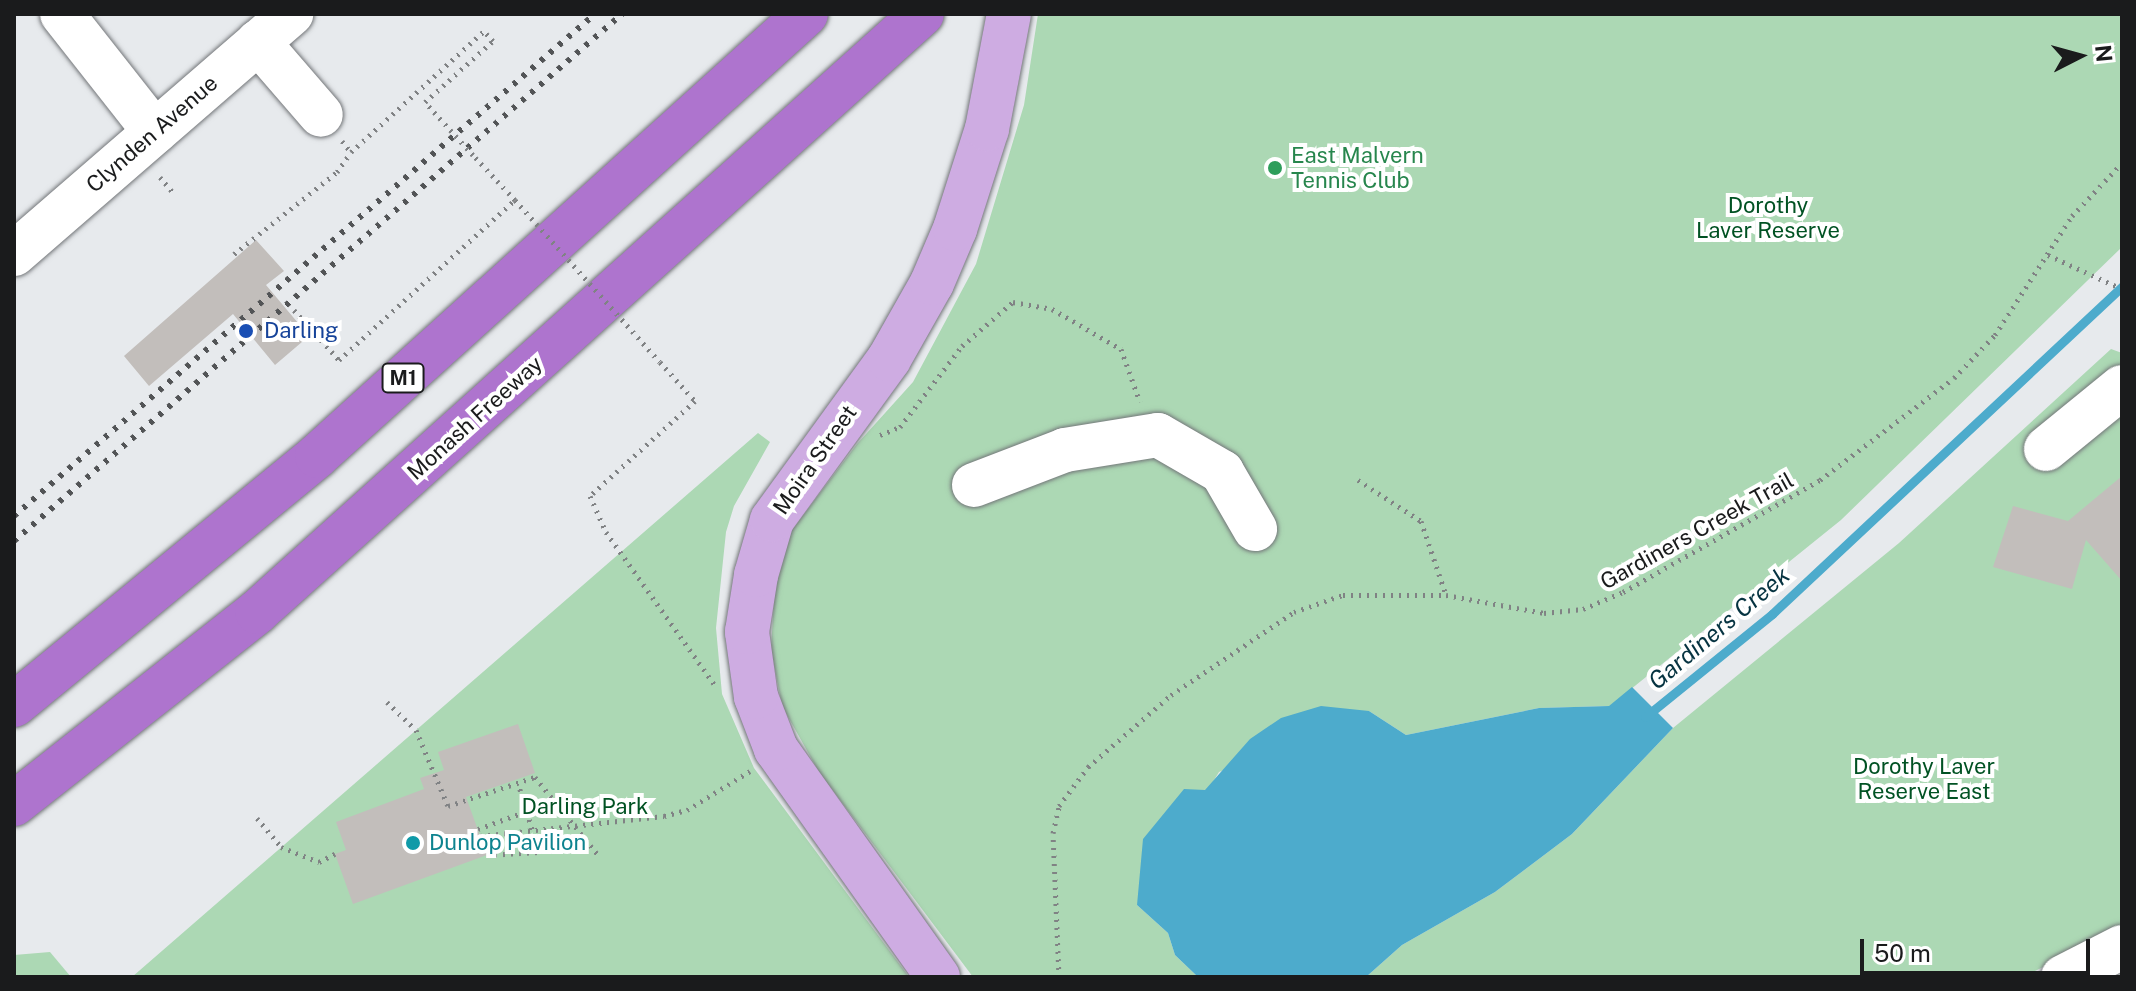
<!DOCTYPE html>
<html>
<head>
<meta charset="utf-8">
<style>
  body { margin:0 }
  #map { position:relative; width:2136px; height:991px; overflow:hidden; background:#e7eaed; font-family:"Public Sans",sans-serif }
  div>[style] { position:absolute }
  .green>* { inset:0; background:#acd8b4 }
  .water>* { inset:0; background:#4dabcc }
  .stream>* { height:9px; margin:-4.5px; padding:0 4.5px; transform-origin:4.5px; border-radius:4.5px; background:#4dabcc }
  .building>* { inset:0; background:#c2bebb }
  .path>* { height:5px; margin-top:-2.5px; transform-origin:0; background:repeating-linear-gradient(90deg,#808284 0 2px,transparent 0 8px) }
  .roads { filter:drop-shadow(0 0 2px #737679) drop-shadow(0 0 2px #737679) }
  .minor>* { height:44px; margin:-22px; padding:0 22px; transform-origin:22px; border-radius:22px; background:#fff }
  .major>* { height:44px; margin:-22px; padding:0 22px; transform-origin:22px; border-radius:22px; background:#ceace2 }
  .highway>* { height:44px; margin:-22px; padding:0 22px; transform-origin:22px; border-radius:22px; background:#ae74ce }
  .rail>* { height:6px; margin-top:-3px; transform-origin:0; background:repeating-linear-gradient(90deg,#525456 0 4px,transparent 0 12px) }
  .path-bridge>* { height:5px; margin-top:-2.5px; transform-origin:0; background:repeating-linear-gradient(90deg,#808284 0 2px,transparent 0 8px) }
  .dots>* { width:22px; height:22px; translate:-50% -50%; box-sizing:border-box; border:4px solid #fff; border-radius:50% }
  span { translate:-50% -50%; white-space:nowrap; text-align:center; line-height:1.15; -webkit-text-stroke:8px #fff; paint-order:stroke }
  .shield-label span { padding:2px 6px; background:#fff; border:2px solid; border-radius:6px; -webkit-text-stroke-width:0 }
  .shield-label { font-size:20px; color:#1a1b1c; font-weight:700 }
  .street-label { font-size:22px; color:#1a1b1c }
  .leisure-label { font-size:22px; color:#27864d }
  .left { translate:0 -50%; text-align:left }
  .park-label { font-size:22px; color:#015223 }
  .transit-label { font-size:22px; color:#164399 }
  .culture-label { font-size:22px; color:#0d838f }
  .water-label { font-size:24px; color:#063341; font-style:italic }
  .frame { position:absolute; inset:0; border:16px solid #1a1b1c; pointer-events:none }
  .north { position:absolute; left:2040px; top:16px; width:80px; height:80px; -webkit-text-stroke:6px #fff; paint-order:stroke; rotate:84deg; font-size:22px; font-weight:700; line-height:32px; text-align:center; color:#1a1b1c }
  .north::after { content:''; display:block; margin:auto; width:28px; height:36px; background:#1a1b1c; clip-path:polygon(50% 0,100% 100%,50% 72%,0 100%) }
  .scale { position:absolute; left:1860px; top:939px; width:230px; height:36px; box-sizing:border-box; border:4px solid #1a1b1c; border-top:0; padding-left:10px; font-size:24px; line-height:28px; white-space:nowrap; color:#1a1b1c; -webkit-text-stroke:6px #fff; paint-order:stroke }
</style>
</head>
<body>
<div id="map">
  <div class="green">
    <div style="clip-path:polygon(1038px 14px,2122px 14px,2122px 247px,1841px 520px,1610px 706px,1539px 708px,1406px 735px,1369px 711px,1219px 772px,1137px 905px,1168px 933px,1175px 955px,1198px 977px,973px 977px,819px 772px,782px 706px,771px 649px,775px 583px,792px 530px,857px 444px,913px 382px,976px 264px,1024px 105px)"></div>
    <div style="clip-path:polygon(2111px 349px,2122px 353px,2122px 928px,2023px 977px,1366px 977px,1402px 945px,1495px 892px,1572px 834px,1673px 728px,1899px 543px)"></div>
    <div style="clip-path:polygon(758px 433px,770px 442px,734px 506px,726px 532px,716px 628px,722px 694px,754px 768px,909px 977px,132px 977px)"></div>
    <div style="clip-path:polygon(50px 952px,71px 977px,14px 977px,14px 955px)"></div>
  </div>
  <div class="water">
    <div style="clip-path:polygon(1632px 687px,1673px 728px,1572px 834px,1495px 892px,1402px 945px,1366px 977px,1198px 977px,1175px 955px,1168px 933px,1137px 905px,1143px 839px,1184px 789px,1205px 790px,1250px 739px,1281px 718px,1321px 706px,1369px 711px,1406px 735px,1539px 708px,1609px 706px)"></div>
  </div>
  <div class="stream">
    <div style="left:1645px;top:717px;width:164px;rotate:-39deg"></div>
    <div style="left:1772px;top:614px;width:480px;rotate:-43.1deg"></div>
  </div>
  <div class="building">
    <div style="clip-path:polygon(256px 240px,284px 271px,266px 285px,309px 336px,275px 365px,233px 314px,149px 386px,124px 356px)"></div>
    <div style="clip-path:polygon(2122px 476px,2122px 581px,2086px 540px,2072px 589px,1993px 567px,2013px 506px,2068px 521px)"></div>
    <div style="clip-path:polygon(518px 724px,535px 773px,466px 797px,487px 855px,353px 904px,335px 854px,346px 850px,336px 822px,424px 789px,420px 778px,444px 770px,438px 752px)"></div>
  </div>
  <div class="path">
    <div style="left:342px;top:141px;width:14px;rotate:51deg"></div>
    <div style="left:351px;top:152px;width:180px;rotate:-42.3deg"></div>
    <div style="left:160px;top:177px;width:23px;rotate:50deg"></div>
    <div style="left:234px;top:254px;width:132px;rotate:-38.5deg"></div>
    <div style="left:337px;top:172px;width:24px;rotate:-55deg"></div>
    <div style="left:2048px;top:255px;width:81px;rotate:24.7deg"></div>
    <div style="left:294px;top:310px;width:67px;rotate:48deg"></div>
    <div style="left:339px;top:360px;width:238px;rotate:-42.3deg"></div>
    <div style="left:515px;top:200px;width:62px;rotate:-133deg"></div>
    <div style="left:660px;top:362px;width:52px;rotate:48.1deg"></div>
    <div style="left:695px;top:401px;width:142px;rotate:137.9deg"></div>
    <div style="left:590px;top:496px;width:39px;rotate:66deg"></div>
    <div style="left:606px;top:532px;width:190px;rotate:54.6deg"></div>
    <div style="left:880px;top:435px;width:22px;rotate:-22deg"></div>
    <div style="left:900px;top:427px;width:102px;rotate:-52.6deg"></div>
    <div style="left:962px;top:346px;width:67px;rotate:-40.8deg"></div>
    <div style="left:1013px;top:302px;width:40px;rotate:10deg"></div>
    <div style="left:1052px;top:309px;width:80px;rotate:30.1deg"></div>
    <div style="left:1121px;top:349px;width:56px;rotate:70.3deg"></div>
    <div style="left:1358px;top:480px;width:75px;rotate:33.1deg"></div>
    <div style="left:1421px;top:521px;width:78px;rotate:71.3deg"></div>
    <div style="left:387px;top:702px;width:40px;rotate:44deg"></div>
    <div style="left:416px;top:730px;width:82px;rotate:67.2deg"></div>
    <div style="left:448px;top:806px;width:92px;rotate:-18.4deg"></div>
    <div style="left:535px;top:777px;width:102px;rotate:51deg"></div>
    <div style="left:257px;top:818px;width:38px;rotate:50deg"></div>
    <div style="left:281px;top:847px;width:41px;rotate:21.5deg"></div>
    <div style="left:319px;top:862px;width:18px;rotate:-27deg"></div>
    <div style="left:478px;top:829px;width:52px;rotate:-20.2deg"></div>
    <div style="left:480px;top:836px;width:185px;rotate:-6.2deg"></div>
    <div style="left:664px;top:816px;width:24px;rotate:-15deg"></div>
    <div style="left:687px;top:810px;width:74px;rotate:-31.8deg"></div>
    <div style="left:487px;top:855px;width:52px;rotate:-3.3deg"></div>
    <div style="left:539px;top:852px;width:72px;rotate:-106.9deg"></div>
    <div style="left:1059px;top:977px;width:144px;rotate:-92.4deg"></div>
    <div style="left:1053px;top:833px;width:28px;rotate:-77deg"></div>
    <div style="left:1059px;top:806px;width:49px;rotate:-53.4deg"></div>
    <div style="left:1088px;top:767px;width:110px;rotate:-40.9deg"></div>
    <div style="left:1171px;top:695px;width:148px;rotate:-34deg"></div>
    <div style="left:1294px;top:612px;width:52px;rotate:-19.1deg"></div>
    <div style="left:1343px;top:595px;width:103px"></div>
    <div style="left:1446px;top:595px;width:100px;rotate:10.4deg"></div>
    <div style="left:1544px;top:613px;width:39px;rotate:-6deg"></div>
    <div style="left:1583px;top:609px;width:43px;rotate:-23deg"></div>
    <div style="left:1623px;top:592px;width:227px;rotate:-29.6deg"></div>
    <div style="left:1820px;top:480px;width:168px;rotate:-37.3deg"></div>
    <div style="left:1954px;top:378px;width:59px;rotate:-46.4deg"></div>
    <div style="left:1995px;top:335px;width:142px;rotate:-57.1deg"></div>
    <div style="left:2072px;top:216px;width:73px;rotate:-46.7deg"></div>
  </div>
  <div class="roads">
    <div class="minor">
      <div style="left:62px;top:14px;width:150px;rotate:51.8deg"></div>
      <div style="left:258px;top:42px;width:96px;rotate:49.2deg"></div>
      <div style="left:14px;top:254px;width:367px;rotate:-40.9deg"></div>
      <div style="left:2046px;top:449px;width:98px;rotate:-39.2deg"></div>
      <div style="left:974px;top:485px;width:97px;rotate:-21deg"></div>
      <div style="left:1065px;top:450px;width:94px;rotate:-9.2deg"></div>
      <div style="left:1158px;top:435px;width:74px;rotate:30deg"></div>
      <div style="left:1222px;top:472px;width:66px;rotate:59.9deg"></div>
      <div style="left:2063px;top:977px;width:66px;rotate:-27deg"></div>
    </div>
    <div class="major">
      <div style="left:938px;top:977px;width:280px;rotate:-125.4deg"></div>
      <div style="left:776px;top:749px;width:56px;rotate:-111deg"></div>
      <div style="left:756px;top:697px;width:66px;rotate:-97.9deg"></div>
      <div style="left:747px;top:632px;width:58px;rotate:-81deg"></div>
      <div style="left:756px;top:575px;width:57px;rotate:-73.8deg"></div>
      <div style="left:772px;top:520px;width:199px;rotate:-54deg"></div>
      <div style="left:889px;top:359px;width:87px;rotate:-60.5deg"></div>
      <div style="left:932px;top:283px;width:59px;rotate:-66.9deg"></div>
      <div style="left:955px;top:229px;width:105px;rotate:-72.3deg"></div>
      <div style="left:987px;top:129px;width:117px;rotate:-79.2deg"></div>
    </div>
    <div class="highway">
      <div style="left:14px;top:705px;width:392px;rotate:-39.4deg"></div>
      <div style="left:317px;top:456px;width:659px;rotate:-42.11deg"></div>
      <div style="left:14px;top:804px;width:310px;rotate:-38.3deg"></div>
      <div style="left:257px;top:612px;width:894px;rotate:-41.96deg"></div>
    </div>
  </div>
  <div class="rail">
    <div style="left:14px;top:516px;width:768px;rotate:-40.83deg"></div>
    <div style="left:14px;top:541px;width:805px;rotate:-40.92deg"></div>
  </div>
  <div class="path-bridge">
    <div style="left:473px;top:155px;width:72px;rotate:-132.2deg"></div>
    <div style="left:425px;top:102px;width:91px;rotate:-41.9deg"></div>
    <div style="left:493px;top:41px;width:13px;rotate:-132deg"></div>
    <div style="left:515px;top:200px;width:217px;rotate:48.2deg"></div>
  </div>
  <div class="dots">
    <div style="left:1275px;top:168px;background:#2e9e5b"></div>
    <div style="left:246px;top:331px;background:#1a4fb4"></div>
    <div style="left:413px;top:843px;background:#0f9aa8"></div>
  </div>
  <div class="shield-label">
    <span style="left:403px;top:378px">M1</span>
  </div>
  <div class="street-label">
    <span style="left:152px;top:134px;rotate:-41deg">Clynden Avenue</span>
    <span style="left:475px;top:418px;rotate:-42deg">Monash Freeway</span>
    <span style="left:815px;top:460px;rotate:-55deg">Moira Street</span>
    <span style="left:1697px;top:531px;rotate:-29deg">Gardiners Creek Trail</span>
  </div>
  <div class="leisure-label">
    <span class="left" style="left:1291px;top:168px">East Malvern<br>Tennis Club</span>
  </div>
  <div class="park-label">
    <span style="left:1768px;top:218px">Dorothy<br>Laver Reserve</span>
    <span style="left:1924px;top:779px">Dorothy Laver<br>Reserve East</span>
    <span style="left:585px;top:807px">Darling Park</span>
  </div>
  <div class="transit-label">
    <span class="left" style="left:264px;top:331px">Darling</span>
  </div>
  <div class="culture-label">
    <span class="left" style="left:429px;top:843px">Dunlop Pavilion</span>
  </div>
  <div class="water-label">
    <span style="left:1719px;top:628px;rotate:-40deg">Gardiners Creek</span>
  </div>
  <div class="frame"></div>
  <div class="north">N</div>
  <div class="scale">50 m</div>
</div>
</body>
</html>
